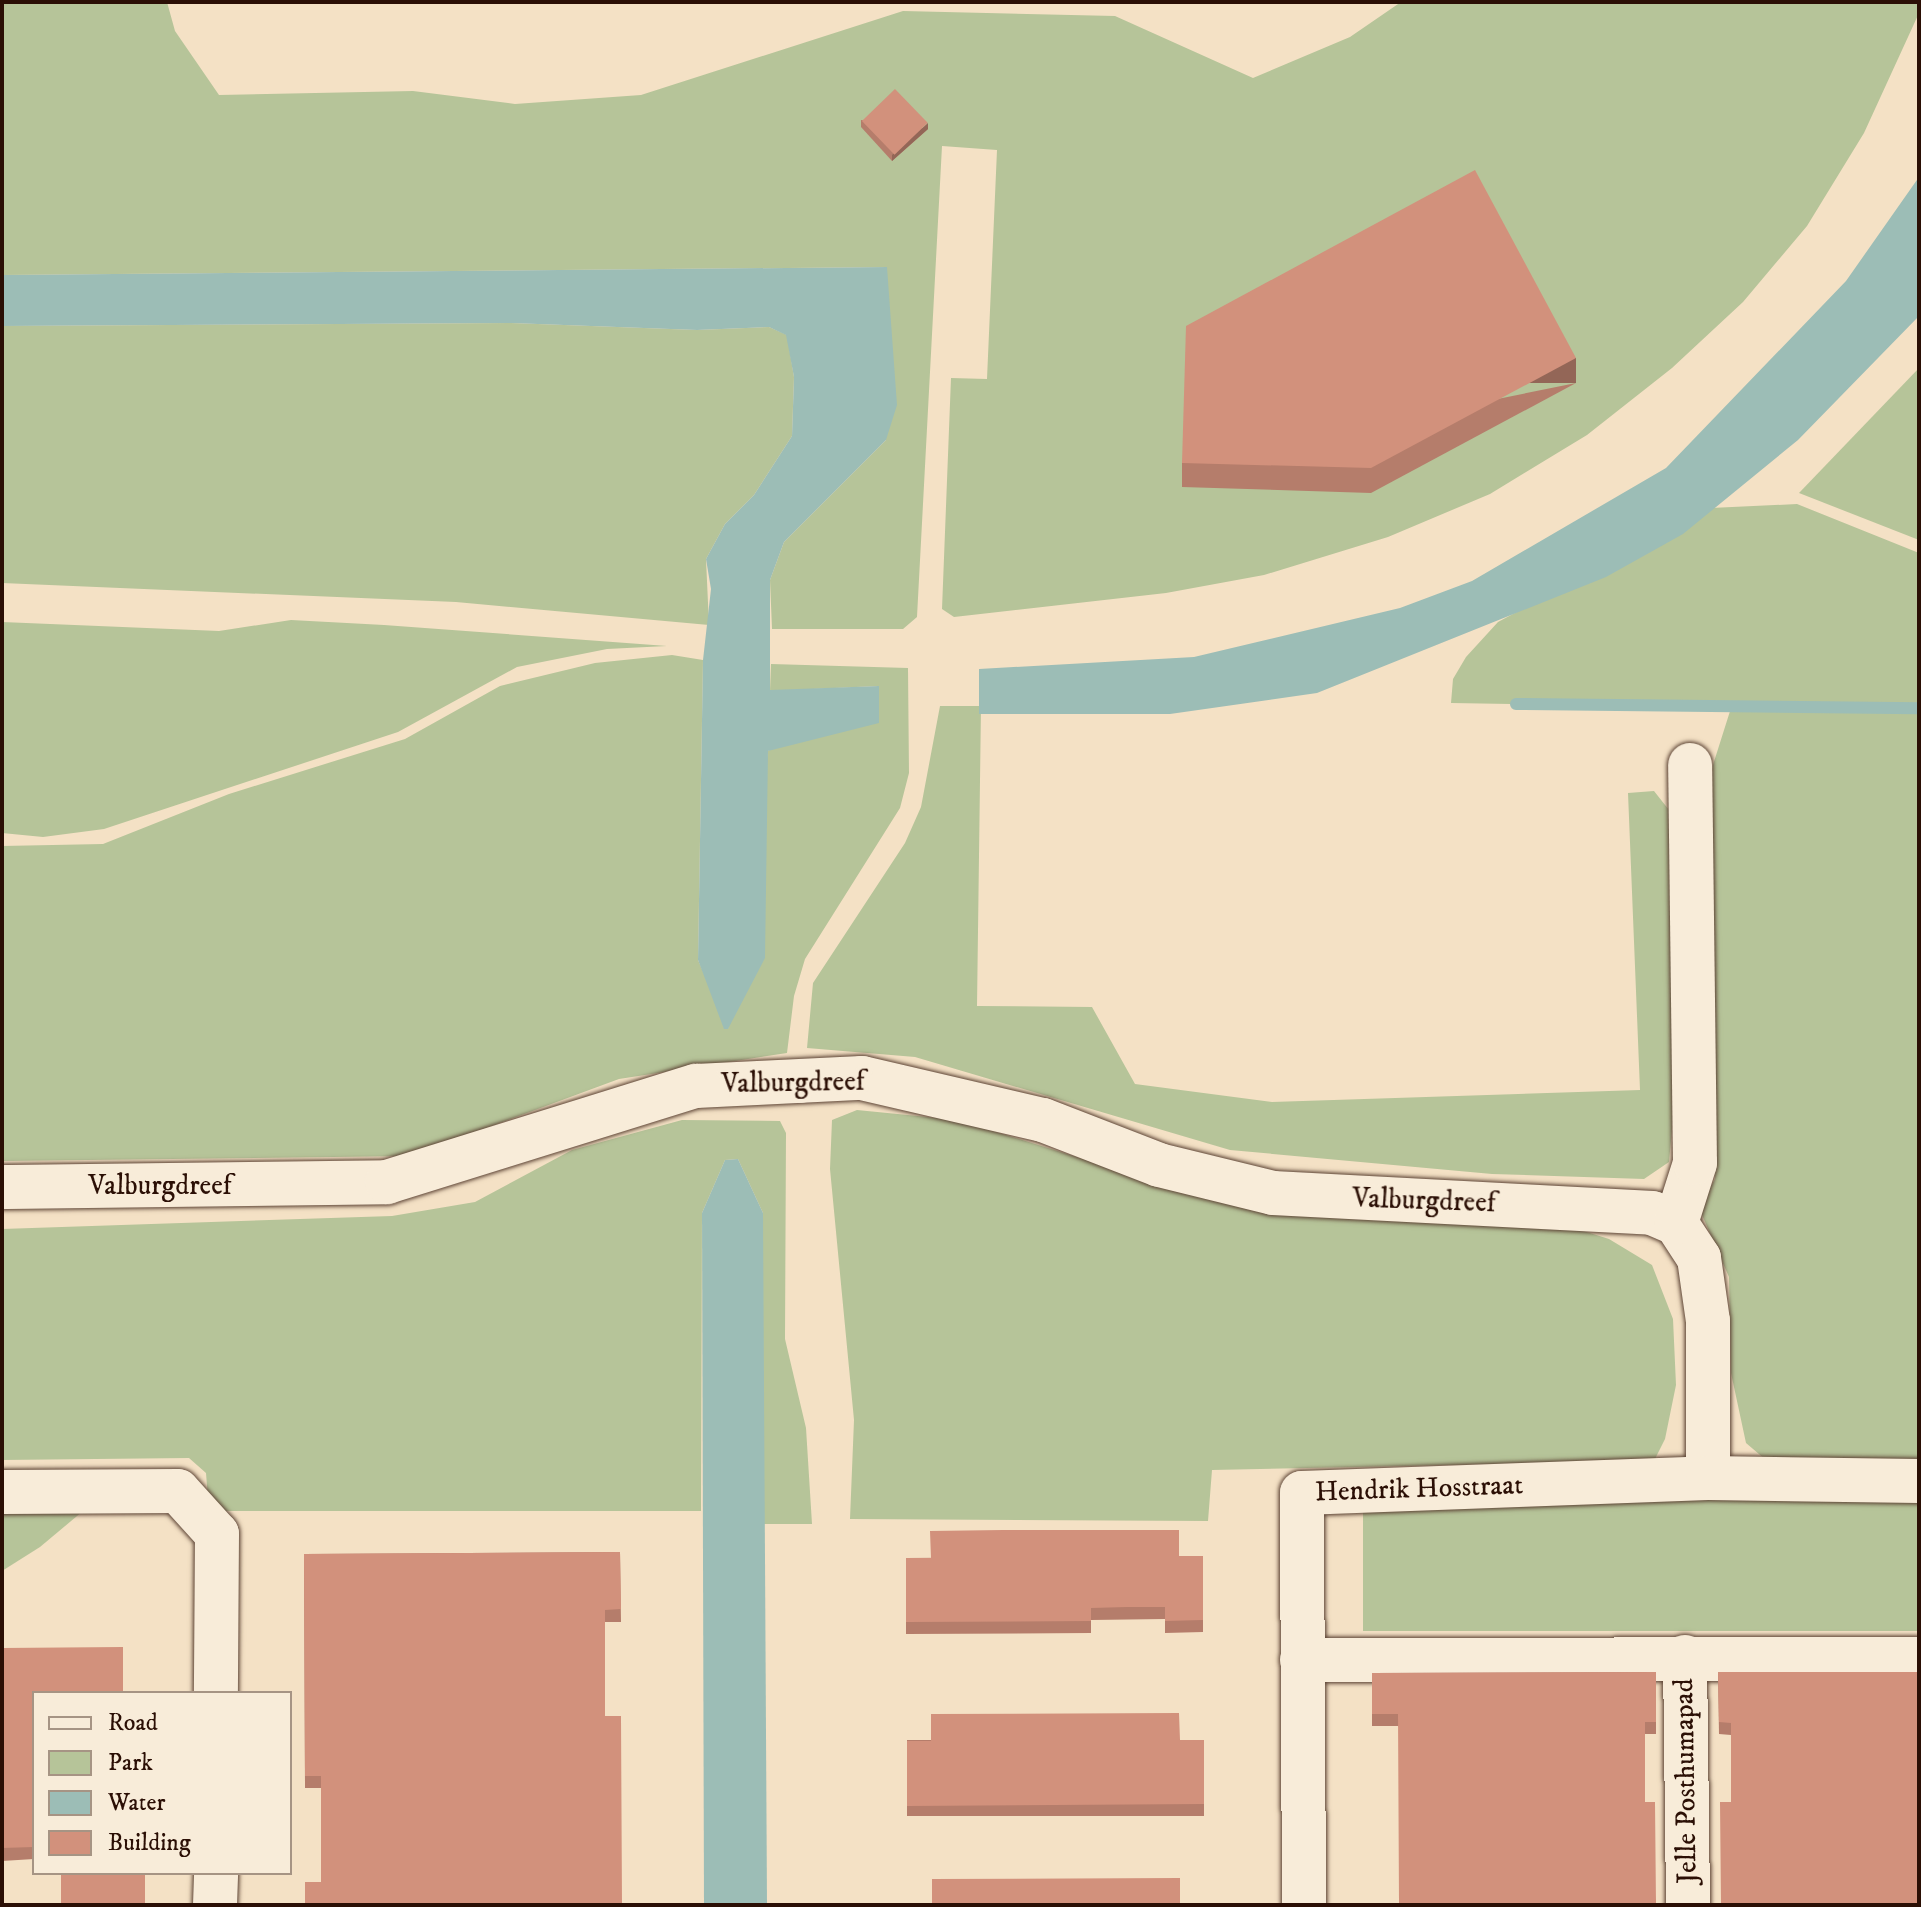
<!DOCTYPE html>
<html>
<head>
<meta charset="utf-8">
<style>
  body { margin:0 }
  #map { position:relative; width:1921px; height:1907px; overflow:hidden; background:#f4e1c5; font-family:"IM FELL DW Pica",serif }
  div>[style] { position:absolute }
  .green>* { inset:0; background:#b6c499; transform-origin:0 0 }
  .water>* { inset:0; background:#9cbdb6 }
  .stream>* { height:12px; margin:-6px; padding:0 6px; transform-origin:6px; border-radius:6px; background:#9cbdb6 }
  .roads { filter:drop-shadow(0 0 2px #5d4435) drop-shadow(0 0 2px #5d4435) }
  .minor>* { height:44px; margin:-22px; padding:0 22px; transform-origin:22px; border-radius:22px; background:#f8ecd9 }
  .wall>* { inset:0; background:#b57d6b; transform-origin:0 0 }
  .shaded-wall>* { inset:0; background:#936657; transform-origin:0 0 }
  .building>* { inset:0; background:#d2917c; transform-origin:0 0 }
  span { translate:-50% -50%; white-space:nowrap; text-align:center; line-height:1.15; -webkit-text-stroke:8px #f8ecd9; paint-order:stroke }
  .street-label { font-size:28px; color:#2b0f05 }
  .frame { position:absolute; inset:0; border:4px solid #2b0f05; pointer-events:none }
  .legend { position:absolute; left:32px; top:1691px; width:260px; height:184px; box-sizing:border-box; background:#f8ecd9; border:2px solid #a69484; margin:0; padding:10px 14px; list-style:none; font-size:24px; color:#2b0f05 }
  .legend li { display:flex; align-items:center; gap:16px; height:40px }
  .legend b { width:40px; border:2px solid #a69484 }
</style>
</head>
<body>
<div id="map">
  <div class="green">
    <div style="clip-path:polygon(2px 2px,167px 2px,175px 31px,219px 95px,413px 91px,515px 104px,641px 95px,903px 11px,1115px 16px,1253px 78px,1350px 37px,1401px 2px,1919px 2px,1919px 13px,1864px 133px,1807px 226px,1743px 302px,1672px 368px,1587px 435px,1490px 494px,1388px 537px,1264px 575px,1166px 593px,954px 617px,942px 609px,951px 378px,987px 379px,997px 150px,942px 146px,917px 617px,903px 629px,772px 629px,770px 580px,784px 542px,886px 440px,887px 267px,2px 275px)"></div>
    <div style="clip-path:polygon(511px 323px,697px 330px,769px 327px,787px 335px,794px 377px,792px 436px,754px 495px,725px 524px,706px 559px,709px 625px,456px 602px,2px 583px,2px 326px)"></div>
    <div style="clip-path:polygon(1919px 368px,1919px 540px,1799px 493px)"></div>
    <div style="clip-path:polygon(1797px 504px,1919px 553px,1919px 1462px,1766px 1460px,1746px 1443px,1731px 1373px,1729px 1277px,1699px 1208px,1715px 1179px,1716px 1097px,1706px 787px,1731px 708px,1451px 703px,1453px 679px,1466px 657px,1498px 622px,1711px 508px)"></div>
    <div style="clip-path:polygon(291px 620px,384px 625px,667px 646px,607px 649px,517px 667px,398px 732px,104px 829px,43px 837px,2px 833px,2px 622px,219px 631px)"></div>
    <div style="clip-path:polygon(672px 655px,703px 660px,698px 960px,728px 1029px,768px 751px,878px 686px,770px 691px,771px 664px,908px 668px,909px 773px,900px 808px,805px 959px,794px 996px,787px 1053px,619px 1079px,411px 1156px,2px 1161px,2px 846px,103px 844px,229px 794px,405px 739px,500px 686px,595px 663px)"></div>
    <div style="clip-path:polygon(940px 706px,981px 706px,977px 1006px,1092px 1007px,1135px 1084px,1272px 1102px,1640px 1090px,1628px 793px,1654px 791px,1669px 810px,1675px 1097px,1669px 1162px,1644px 1179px,1492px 1174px,1230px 1150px,915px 1057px,807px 1048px,813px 983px,905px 843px,921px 807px)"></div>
    <div style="clip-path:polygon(857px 1110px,958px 1120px,1227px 1204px,1555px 1222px,1609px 1239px,1652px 1265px,1673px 1319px,1676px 1385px,1665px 1439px,1654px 1461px,1212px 1470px,1208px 1521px,850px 1519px,854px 1420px,830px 1169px,832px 1120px)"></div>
    <div style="clip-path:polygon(682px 1120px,780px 1121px,786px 1133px,785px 1339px,806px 1428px,812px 1524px,762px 1524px,763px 1213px,738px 1159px,725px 1160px,702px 1213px,701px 1511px,209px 1511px,206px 1473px,189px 1458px,2px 1460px,2px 1229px,392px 1216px,475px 1202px,572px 1150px)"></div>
    <div style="left:1363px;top:1497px;width:556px;height:134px"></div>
    <div style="clip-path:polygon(89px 1506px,40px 1547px,2px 1571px,2px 1507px)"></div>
  </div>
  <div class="water">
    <div style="clip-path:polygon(1919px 177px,1919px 316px,1798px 440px,1683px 534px,1606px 577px,1317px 693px,1170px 714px,979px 714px,979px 669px,1194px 657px,1400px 608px,1472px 581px,1666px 468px,1846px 281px)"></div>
    <div style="clip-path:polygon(887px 267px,897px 405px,886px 440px,784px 542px,770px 580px,770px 690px,879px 686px,879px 723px,768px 751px,765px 958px,728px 1029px,724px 1029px,698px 960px,703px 660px,711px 589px,706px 559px,725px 524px,754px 495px,792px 436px,794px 377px,786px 335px,769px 327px,697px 330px,511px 323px,2px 326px,2px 275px)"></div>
    <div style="clip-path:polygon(738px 1159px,763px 1213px,767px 1905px,704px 1905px,702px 1213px,725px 1160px)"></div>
  </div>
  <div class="stream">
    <div style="left:1516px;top:704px;width:403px;rotate:0.6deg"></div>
  </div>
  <div class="roads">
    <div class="minor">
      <div style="left:2px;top:1187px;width:385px;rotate:-0.7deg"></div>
      <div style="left:387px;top:1182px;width:324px;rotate:-17.3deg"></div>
      <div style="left:696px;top:1086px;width:166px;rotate:-2.8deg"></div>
      <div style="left:862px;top:1078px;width:186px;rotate:13.1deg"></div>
      <div style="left:1043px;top:1120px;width:124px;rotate:21.2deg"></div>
      <div style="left:1159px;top:1165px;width:117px;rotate:13.8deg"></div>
      <div style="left:1273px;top:1193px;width:380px;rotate:3deg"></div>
      <div style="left:1652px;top:1213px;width:26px;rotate:23deg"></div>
      <div style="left:1676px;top:1223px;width:42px;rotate:56.7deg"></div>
      <div style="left:1699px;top:1258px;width:64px;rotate:81.9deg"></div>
      <div style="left:1708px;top:1321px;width:157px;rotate:90deg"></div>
      <div style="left:1676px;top:1223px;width:63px;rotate:-72.4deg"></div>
      <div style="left:1695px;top:1163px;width:398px;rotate:-90.7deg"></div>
      <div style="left:2px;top:1492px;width:176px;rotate:-0.3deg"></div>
      <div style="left:178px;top:1491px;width:58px;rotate:47.8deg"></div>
      <div style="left:217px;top:1534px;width:159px;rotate:90.4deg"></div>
      <div style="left:1685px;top:1657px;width:248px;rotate:89.3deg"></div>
      <div style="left:1302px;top:1660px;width:617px;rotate:-0.09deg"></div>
      <div style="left:215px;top:1905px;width:32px;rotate:-88deg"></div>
      <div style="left:1304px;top:1905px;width:412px;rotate:-90.3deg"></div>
      <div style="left:1302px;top:1493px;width:406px;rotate:-2.1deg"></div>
      <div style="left:1708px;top:1478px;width:211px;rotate:0.8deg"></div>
    </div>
  </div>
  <div class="wall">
    <div style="clip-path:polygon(861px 120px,928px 129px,892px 161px,861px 127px)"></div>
    <div style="clip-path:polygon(1576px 383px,1371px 493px,1182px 487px,1182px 463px)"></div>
    <div style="clip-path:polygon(620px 1552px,621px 1622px,605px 1622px,321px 1882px,321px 1788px,305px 1788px,304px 1554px)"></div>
    <div style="clip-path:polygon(1203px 1556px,1203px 1632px,1165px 1633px,1165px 1619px,1091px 1620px,1091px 1633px,906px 1634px,906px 1558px)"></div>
    <div style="clip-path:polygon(2px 1648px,34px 1693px,34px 1859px,2px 1861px)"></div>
    <div style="clip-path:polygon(1656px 1672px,1656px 1734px,1645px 1734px,1645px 1802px,1656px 1905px,1398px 1726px,1372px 1726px,1372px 1673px)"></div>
    <div style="clip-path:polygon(1718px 1672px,1919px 1672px,1731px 1735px,1719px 1734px)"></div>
    <div style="left:1204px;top:1740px;width:76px;height:297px;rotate:90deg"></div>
  </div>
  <div class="shaded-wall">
    <div style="clip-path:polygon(928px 123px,928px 129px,892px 161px,892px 155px)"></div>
    <div style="left:1576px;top:358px;width:25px;height:233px;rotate:90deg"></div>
  </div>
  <div class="building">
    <div style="left:895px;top:89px;width:47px;height:46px;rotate:46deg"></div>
    <div style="clip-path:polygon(1475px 170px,1576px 358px,1371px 468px,1182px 463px,1186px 326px)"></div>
    <div style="clip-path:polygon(1003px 1530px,1179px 1530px,1179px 1556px,1203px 1556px,1203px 1620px,1165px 1621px,1165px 1607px,1127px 1607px,1091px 1608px,1091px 1621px,906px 1622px,906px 1558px,931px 1558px,930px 1531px)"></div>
    <div style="clip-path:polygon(620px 1552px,621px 1609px,605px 1610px,605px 1716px,621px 1716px,622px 1905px,305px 1905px,305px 1882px,321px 1882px,321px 1776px,305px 1776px,304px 1554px)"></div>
    <div style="clip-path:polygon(123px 1647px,123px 1693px,34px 1693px,34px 1847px,2px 1848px,2px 1648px)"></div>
    <div style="clip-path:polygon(1656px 1672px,1656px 1722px,1645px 1722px,1645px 1802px,1655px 1802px,1656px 1905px,1399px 1905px,1398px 1714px,1372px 1714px,1372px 1673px)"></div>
    <div style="clip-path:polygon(1718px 1672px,1919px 1672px,1919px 1905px,1721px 1905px,1720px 1802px,1731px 1802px,1731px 1723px,1719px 1722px)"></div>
    <div style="clip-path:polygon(1179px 1713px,1180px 1740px,1204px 1740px,1204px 1804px,907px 1806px,907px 1741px,931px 1741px,931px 1714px)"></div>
    <div style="left:61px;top:1873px;width:84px;height:32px"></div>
    <div style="clip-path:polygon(1180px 1878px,1180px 1905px,1205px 1905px,932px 1905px,932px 1879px)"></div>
  </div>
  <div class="street-label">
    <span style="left:793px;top:1083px;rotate:-1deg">Valburgdreef</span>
    <span style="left:160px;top:1186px">Valburgdreef</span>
    <span style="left:1424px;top:1201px;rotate:2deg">Valburgdreef</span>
    <span style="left:1419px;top:1489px;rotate:-2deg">Hendrik Hosstraat</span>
    <span style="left:1686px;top:1781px;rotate:-91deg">Jelle Posthumapad</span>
  </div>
  <div class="frame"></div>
  <ul class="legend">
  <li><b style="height:10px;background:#f8ecd9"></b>Road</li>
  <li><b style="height:22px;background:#b6c499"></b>Park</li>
  <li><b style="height:22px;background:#9cbdb6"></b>Water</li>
  <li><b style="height:22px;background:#d2917c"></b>Building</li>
  </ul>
</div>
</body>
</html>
